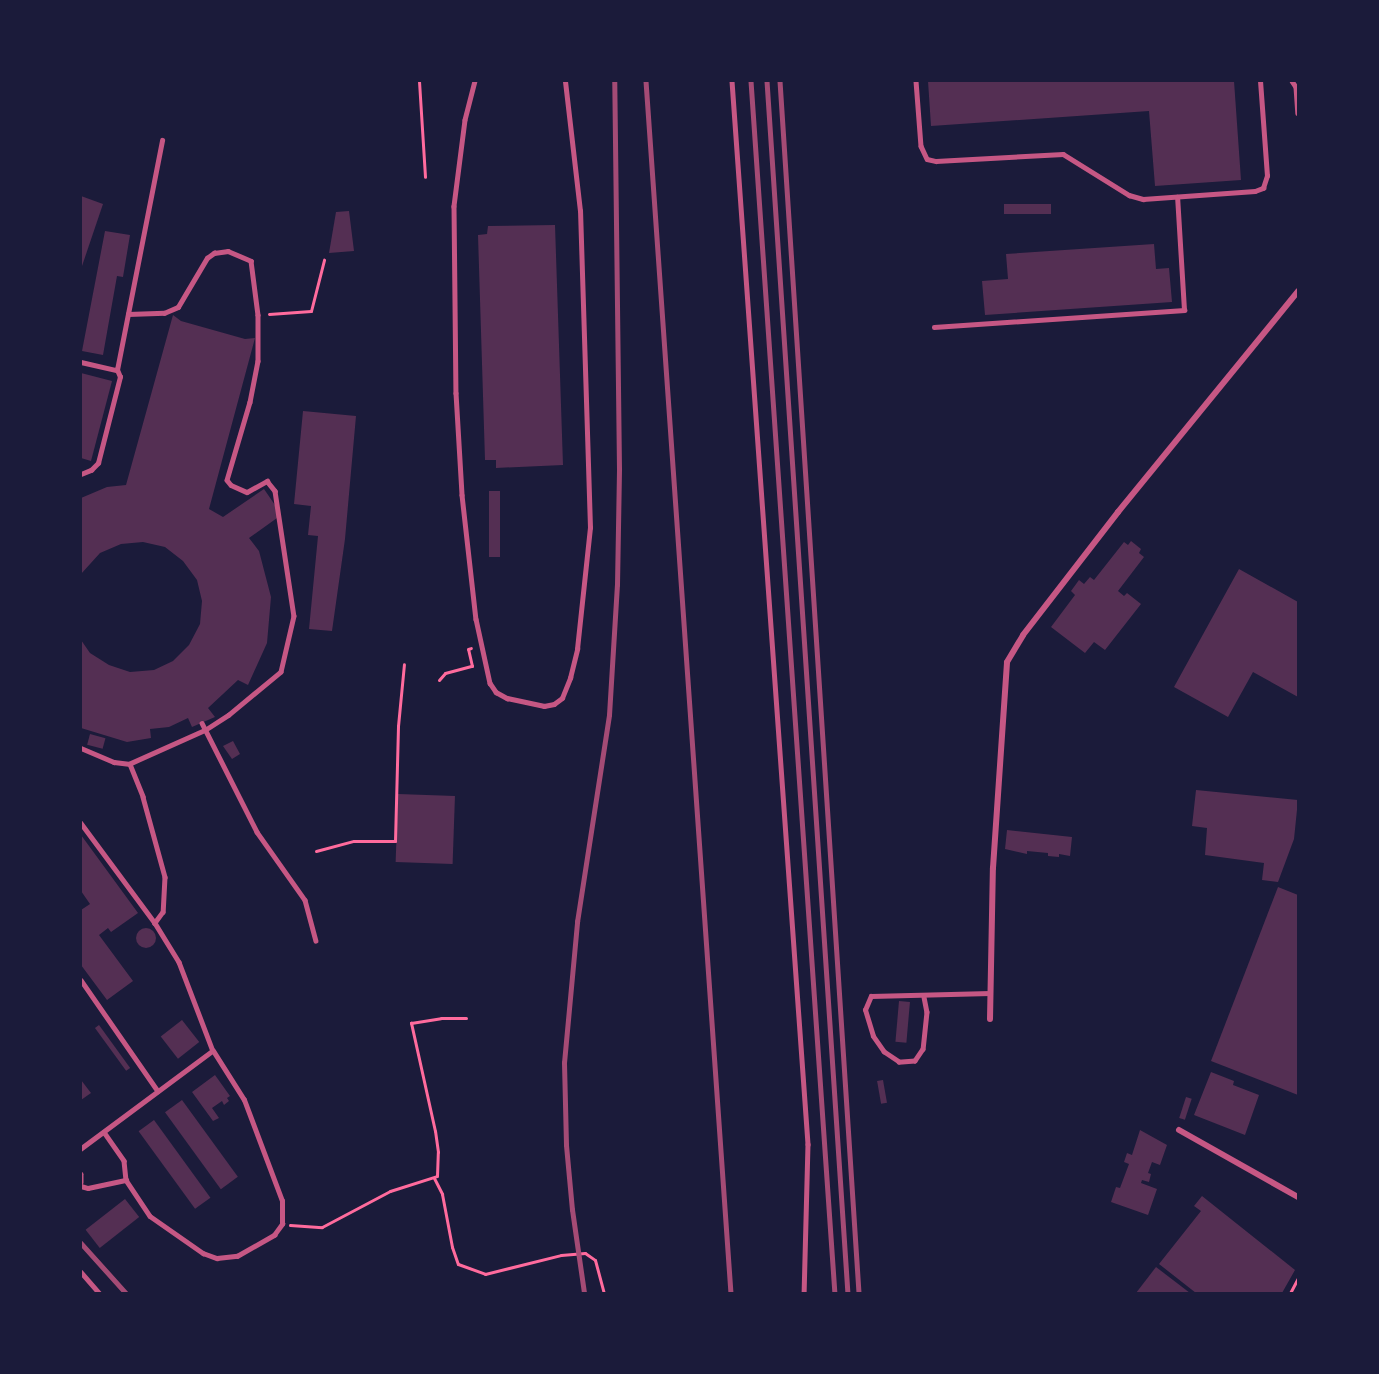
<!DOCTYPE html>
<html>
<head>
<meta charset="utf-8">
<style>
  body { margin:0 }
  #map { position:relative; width:1379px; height:1374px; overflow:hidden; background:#1b1b3a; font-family:"Source Sans 3",sans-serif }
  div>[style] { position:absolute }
  .building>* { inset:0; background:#542f53; transform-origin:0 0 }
  .round { border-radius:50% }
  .path>* { height:3px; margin:-1.5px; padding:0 1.5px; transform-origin:1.5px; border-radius:1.5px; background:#ff6b9d }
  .service>* { height:4.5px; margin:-2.25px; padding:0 2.25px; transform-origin:2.25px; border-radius:2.25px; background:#c65784 }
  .minor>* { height:6px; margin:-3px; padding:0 3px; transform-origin:3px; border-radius:3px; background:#c65784 }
  .rail>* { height:4.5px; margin:-2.25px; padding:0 2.25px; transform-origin:2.25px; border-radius:2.25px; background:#a44b75 }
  span { translate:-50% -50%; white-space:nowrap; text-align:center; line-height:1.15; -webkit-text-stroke:6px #1b1b3a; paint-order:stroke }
  .frame { position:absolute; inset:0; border:82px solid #1b1b3a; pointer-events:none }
</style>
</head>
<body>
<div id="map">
  <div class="building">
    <div style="clip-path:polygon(928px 81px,1234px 81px,1241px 180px,1155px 186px,1149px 111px,931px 126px)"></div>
    <div style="clip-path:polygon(81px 196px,103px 204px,81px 269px)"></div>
    <div style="left:1051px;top:204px;width:10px;height:47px;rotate:90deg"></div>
    <div style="clip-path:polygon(349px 211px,354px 251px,329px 253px,336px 212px)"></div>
    <div style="clip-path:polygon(555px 225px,563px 465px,496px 468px,496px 460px,485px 460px,478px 235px,487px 234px,488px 226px)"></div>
    <div style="clip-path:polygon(105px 231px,130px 235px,123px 277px,117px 276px,103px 355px,82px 351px)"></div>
    <div style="clip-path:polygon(1154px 244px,1156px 269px,1169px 268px,1172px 302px,985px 315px,982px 281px,1008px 279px,1006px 254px)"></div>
    <div style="clip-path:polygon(173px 315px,181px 321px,245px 339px,255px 338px,209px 509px,223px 517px,264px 489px,277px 508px,277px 518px,249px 538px,259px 551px,271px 597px,267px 643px,248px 685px,238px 680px,208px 708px,215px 717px,192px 727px,188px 718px,169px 727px,150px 729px,151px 738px,127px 742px,81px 728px,81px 640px,90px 653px,109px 665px,130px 672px,154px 670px,173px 661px,189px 645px,200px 624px,202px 601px,197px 580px,183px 561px,165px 547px,143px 542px,121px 544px,100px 553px,81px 574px,81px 498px,107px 487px,126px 485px)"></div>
    <div style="clip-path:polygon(81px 373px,112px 381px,91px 461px,81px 458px)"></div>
    <div style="clip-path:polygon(303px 411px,356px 416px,345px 539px,332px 631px,309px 629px,318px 536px,308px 535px,311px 506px,294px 504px)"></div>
    <div style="left:489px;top:491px;width:11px;height:66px"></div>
    <div style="clip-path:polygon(1131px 541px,1141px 549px,1139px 553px,1144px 557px,1118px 591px,1124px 596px,1127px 593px,1141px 604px,1105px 650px,1094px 642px,1085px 653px,1051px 627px,1075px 595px,1071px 591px,1079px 580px,1084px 584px,1090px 577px,1094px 580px,1124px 542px,1128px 545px)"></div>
    <div style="clip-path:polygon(1239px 569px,1298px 602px,1298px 697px,1253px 672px,1228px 717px,1174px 687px)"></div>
    <div style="left:90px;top:734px;width:16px;height:11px;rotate:15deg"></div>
    <div style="clip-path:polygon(233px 741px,240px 754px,232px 759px,223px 746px)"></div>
    <div style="clip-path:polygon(1196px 790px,1298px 800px,1294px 839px,1278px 882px,1262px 880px,1264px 863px,1205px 855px,1207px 828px,1192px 826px)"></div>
    <div style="left:398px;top:794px;width:57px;height:68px;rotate:2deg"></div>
    <div style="clip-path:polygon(1007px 830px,1072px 837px,1070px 856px,1059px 854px,1059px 857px,1048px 856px,1048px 853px,1027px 851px,1027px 854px,1005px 849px)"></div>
    <div style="clip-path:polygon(81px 835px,138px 913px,111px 932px,108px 928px,99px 935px,133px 981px,107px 1000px,81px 965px,81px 910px,90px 904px,81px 891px)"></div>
    <div style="clip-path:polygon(1278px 887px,1298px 895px,1298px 1095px,1211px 1061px)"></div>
    <div class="round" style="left:136px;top:928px;width:20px;height:20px"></div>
    <div style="left:899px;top:1001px;width:11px;height:41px;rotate:5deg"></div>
    <div style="left:182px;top:1020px;width:28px;height:27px;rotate:52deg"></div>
    <div style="left:99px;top:1025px;width:53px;height:5px;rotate:54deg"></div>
    <div style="clip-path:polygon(1211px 1072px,1234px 1081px,1233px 1085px,1259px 1095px,1245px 1135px,1194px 1115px)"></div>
    <div style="clip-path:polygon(215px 1075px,230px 1096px,227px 1098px,229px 1101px,224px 1105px,222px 1101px,212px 1108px,219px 1118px,213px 1121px,192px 1092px)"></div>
    <div style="clip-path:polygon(81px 1080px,91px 1093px,81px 1100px)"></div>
    <div style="left:883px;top:1080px;width:23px;height:6px;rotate:80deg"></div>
    <div style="left:1186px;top:1097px;width:6px;height:22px;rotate:18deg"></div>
    <div style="left:182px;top:1100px;width:95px;height:21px;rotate:54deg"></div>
    <div style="left:154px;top:1120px;width:96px;height:19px;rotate:54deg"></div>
    <div style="clip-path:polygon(1140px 1130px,1167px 1145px,1160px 1165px,1152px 1162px,1148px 1173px,1151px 1174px,1149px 1182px,1142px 1180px,1141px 1183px,1157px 1189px,1148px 1215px,1111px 1202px,1116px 1187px,1120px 1188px,1129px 1164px,1124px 1162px,1127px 1153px,1132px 1155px)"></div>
    <div style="clip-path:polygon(1202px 1196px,1295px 1270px,1282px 1293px,1196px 1293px,1159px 1264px,1201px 1211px,1194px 1206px)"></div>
    <div style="left:125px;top:1199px;width:23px;height:50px;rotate:52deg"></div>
    <div style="clip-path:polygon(1156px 1267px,1190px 1293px,1136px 1293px)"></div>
  </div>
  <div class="path">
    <div style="left:419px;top:81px;width:96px;rotate:86.4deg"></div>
    <div style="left:269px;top:314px;width:42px;rotate:-4.1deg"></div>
    <div style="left:311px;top:311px;width:53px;rotate:-75.7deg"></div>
    <div style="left:439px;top:680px;width:9px;rotate:-49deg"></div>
    <div style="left:445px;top:673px;width:28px;rotate:-15deg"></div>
    <div style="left:472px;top:666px;width:17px;rotate:-103deg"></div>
    <div style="left:468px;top:649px;width:3px;rotate:-18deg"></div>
    <div style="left:316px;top:851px;width:39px;rotate:-15deg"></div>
    <div style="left:354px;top:841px;width:41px"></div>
    <div style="left:395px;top:841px;width:115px;rotate:-88.5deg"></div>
    <div style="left:398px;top:726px;width:62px;rotate:-84.5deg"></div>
    <div style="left:434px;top:1178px;width:18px;rotate:63deg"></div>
    <div style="left:442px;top:1194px;width:54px;rotate:79.3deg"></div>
    <div style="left:452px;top:1247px;width:18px;rotate:71deg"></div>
    <div style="left:458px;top:1264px;width:29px;rotate:20deg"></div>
    <div style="left:485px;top:1274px;width:78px;rotate:-14deg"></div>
    <div style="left:561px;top:1255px;width:24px;rotate:-5deg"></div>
    <div style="left:585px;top:1253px;width:12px;rotate:35deg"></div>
    <div style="left:595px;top:1260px;width:34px;rotate:75deg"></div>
    <div style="left:290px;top:1225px;width:32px;rotate:4deg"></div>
    <div style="left:322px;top:1227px;width:77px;rotate:-27.9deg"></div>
    <div style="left:390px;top:1191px;width:49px;rotate:-17.7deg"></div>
    <div style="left:437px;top:1176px;width:24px;rotate:-88deg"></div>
    <div style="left:438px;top:1152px;width:21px;rotate:-98deg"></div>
    <div style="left:435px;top:1131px;width:111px;rotate:-102.5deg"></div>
    <div style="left:411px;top:1023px;width:30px;rotate:-9deg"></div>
    <div style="left:441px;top:1018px;width:25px"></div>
    <div style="left:1290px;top:1293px;width:17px;rotate:-62deg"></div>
  </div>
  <div class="service">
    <div style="left:475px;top:81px;width:40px;rotate:104.4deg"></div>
    <div style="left:465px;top:120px;width:87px;rotate:97.3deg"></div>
    <div style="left:454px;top:206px;width:187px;rotate:89.4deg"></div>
    <div style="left:456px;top:393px;width:102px;rotate:86.6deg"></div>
    <div style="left:462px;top:495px;width:125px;rotate:83.6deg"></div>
    <div style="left:476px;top:619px;width:66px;rotate:77.7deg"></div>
    <div style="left:490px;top:683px;width:11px;rotate:56deg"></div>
    <div style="left:496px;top:692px;width:13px;rotate:29deg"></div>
    <div style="left:507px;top:698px;width:38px;rotate:12deg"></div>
    <div style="left:544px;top:706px;width:10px;rotate:-11deg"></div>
    <div style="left:554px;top:704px;width:10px;rotate:-37deg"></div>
    <div style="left:562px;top:698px;width:22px;rotate:-68deg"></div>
    <div style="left:570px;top:678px;width:30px;rotate:-76deg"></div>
    <div style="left:577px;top:649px;width:122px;rotate:-83.9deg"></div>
    <div style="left:590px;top:528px;width:317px;rotate:-91.8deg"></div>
    <div style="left:580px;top:211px;width:131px;rotate:-96.6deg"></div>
    <div style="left:732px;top:81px;width:1066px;rotate:85.91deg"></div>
    <div style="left:808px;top:1144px;width:149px;rotate:91.5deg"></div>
    <div style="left:916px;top:81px;width:65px;rotate:85.6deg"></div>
    <div style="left:921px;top:146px;width:14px;rotate:65deg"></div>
    <div style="left:927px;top:159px;width:9px;rotate:13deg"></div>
    <div style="left:936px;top:161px;width:127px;rotate:-3.2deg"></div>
    <div style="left:1063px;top:154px;width:78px;rotate:31.8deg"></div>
    <div style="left:1129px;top:195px;width:15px;rotate:16deg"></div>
    <div style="left:1143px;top:199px;width:112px;rotate:-4.1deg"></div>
    <div style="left:1255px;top:191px;width:9px;rotate:-21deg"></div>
    <div style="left:1263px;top:188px;width:13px;rotate:-72deg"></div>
    <div style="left:1267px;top:176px;width:95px;rotate:-94.2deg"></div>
    <div style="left:1292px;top:81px;width:7px;rotate:56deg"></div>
    <div style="left:1296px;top:87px;width:26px;rotate:86deg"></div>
    <div style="left:128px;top:314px;width:36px;rotate:-2deg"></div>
    <div style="left:164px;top:313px;width:15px;rotate:-23deg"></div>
    <div style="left:178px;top:307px;width:57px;rotate:-59.4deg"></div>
    <div style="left:207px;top:258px;width:9px;rotate:-36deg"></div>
    <div style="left:214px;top:253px;width:14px;rotate:-8deg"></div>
    <div style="left:228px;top:251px;width:25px;rotate:23deg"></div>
    <div style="left:251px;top:261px;width:54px;rotate:82.6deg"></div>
    <div style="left:258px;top:315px;width:46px;rotate:90deg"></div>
    <div style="left:258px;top:361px;width:42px;rotate:101deg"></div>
    <div style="left:250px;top:402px;width:81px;rotate:106.4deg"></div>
    <div style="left:227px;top:480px;width:6px;rotate:51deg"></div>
    <div style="left:231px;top:485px;width:17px;rotate:24deg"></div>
    <div style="left:247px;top:492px;width:23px;rotate:-29deg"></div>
    <div style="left:267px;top:481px;width:13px;rotate:51deg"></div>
    <div style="left:275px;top:491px;width:126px;rotate:81.4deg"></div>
    <div style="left:294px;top:616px;width:57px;rotate:103.1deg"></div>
    <div style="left:281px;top:672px;width:67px;rotate:140.4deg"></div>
    <div style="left:229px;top:715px;width:27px;rotate:147deg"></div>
    <div style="left:206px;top:730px;width:83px;rotate:155.9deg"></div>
    <div style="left:130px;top:764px;width:35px;rotate:68deg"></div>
    <div style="left:143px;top:797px;width:83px;rotate:74.6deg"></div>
    <div style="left:165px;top:877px;width:35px;rotate:93deg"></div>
    <div style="left:163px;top:912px;width:14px;rotate:126deg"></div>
    <div style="left:934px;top:327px;width:251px;rotate:-3.9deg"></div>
    <div style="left:1184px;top:310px;width:113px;rotate:-93.5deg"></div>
    <div style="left:81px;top:362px;width:37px;rotate:13deg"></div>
    <div style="left:81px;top:474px;width:11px;rotate:-22deg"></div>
    <div style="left:91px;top:470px;width:10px;rotate:-45deg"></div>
    <div style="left:98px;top:463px;width:89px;rotate:-75.7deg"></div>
    <div style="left:120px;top:377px;width:8px;rotate:-113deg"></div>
    <div style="left:117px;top:370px;width:234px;rotate:-78.9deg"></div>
    <div style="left:202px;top:723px;width:122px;rotate:63.2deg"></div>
    <div style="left:257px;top:832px;width:83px;rotate:54.8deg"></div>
    <div style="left:305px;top:900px;width:42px;rotate:75deg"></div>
    <div style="left:81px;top:748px;width:36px;rotate:23deg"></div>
    <div style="left:114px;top:762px;width:16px;rotate:7deg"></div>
    <div style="left:81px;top:823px;width:124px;rotate:53.5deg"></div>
    <div style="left:155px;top:923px;width:46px;rotate:58.4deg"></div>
    <div style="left:179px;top:962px;width:95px;rotate:69.1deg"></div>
    <div style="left:213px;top:1051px;width:164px;rotate:143.4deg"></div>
    <div style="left:81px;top:980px;width:135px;rotate:55.3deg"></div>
    <div style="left:924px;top:997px;width:15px;rotate:79deg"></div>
    <div style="left:927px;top:1012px;width:37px;rotate:96deg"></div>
    <div style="left:923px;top:1049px;width:14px;rotate:124deg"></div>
    <div style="left:915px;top:1061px;width:16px;rotate:176deg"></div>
    <div style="left:899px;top:1062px;width:18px;rotate:-146deg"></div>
    <div style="left:884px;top:1052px;width:19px;rotate:-125deg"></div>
    <div style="left:873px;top:1036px;width:27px;rotate:-107deg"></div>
    <div style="left:865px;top:1010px;width:15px;rotate:-67deg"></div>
    <div style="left:871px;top:996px;width:119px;rotate:-1.4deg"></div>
    <div style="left:104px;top:1132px;width:35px;rotate:55deg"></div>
    <div style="left:124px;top:1161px;width:19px;rotate:84deg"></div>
    <div style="left:126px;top:1180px;width:43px;rotate:56.3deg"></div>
    <div style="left:150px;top:1216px;width:65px;rotate:34.9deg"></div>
    <div style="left:203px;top:1253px;width:15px;rotate:20deg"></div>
    <div style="left:217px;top:1258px;width:20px;rotate:-6deg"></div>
    <div style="left:237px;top:1256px;width:43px;rotate:-29.6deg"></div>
    <div style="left:274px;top:1235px;width:14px;rotate:-54deg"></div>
    <div style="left:282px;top:1224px;width:23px;rotate:-90deg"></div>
    <div style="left:282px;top:1201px;width:108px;rotate:-110.6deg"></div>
    <div style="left:244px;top:1100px;width:58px;rotate:-122.3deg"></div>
    <div style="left:81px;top:1174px;width:8px;rotate:90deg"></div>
    <div style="left:81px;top:1186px;width:7px;rotate:16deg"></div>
    <div style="left:88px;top:1188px;width:39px;rotate:-12deg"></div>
    <div style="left:81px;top:1272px;width:28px;rotate:49deg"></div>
  </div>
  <div class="minor">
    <div style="left:990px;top:1019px;width:151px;rotate:-88.9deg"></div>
    <div style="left:993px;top:868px;width:206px;rotate:-86.1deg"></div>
    <div style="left:1007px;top:662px;width:31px;rotate:-59deg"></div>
    <div style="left:1023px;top:635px;width:155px;rotate:-52.3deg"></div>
    <div style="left:1118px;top:512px;width:285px;rotate:-50.8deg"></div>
    <div style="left:1179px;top:1130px;width:137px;rotate:29.4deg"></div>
  </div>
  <div class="rail">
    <div style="left:646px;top:81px;width:1215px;rotate:85.99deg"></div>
    <div style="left:751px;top:81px;width:1215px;rotate:86.04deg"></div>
    <div style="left:767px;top:81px;width:1215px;rotate:86.18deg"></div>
    <div style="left:780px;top:81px;width:1215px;rotate:86.27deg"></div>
    <div style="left:81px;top:1243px;width:67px;rotate:48deg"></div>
    <div style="left:584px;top:1293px;width:84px;rotate:-98.2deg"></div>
    <div style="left:572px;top:1210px;width:65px;rotate:-95.3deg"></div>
    <div style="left:566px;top:1145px;width:82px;rotate:-91.4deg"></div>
    <div style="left:564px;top:1063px;width:142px;rotate:-84.7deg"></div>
    <div style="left:577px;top:922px;width:209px;rotate:-81.2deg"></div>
    <div style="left:609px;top:715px;width:130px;rotate:-86.5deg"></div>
    <div style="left:617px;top:585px;width:116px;rotate:-89deg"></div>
    <div style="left:619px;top:469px;width:388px;rotate:-90.7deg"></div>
  </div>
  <div class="frame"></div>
</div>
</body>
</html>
